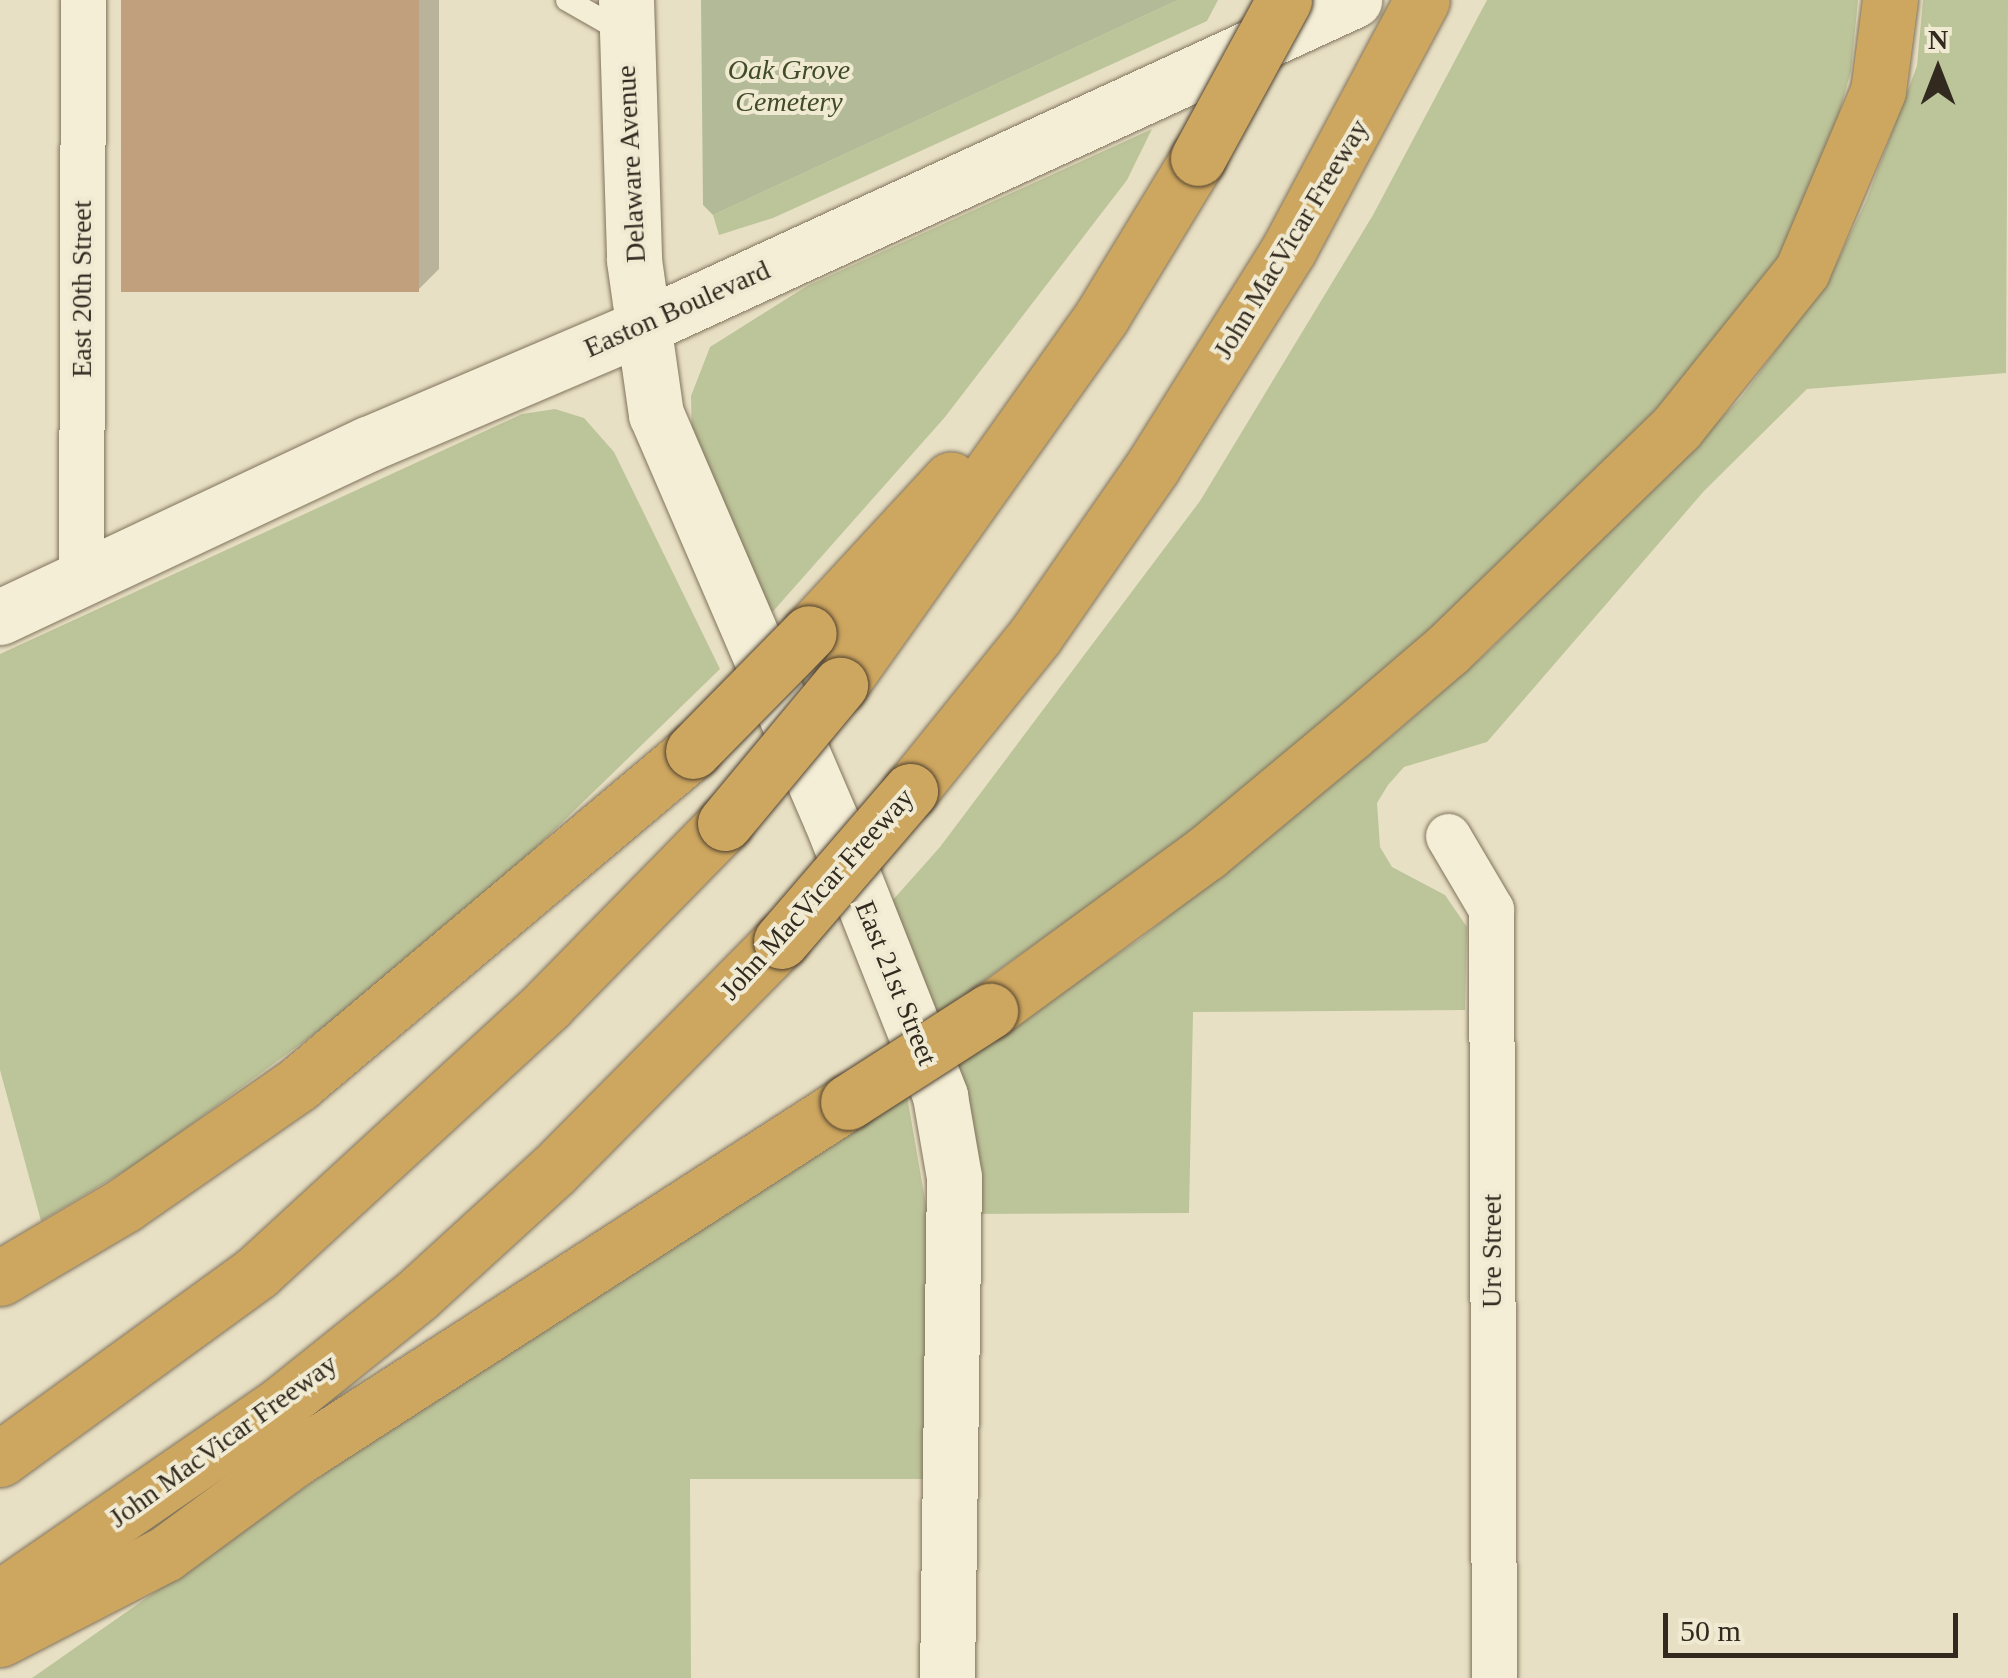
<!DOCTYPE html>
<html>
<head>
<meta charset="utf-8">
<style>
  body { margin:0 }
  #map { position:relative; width:2008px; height:1678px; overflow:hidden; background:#e8e0c4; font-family:"Times New Roman",serif }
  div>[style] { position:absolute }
  .green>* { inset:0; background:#bcc499 }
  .cemetery>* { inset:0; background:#b3ba98 }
  .shadow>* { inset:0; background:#0003 }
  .building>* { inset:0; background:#c1a07e; transform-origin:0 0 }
  .roads { filter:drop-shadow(0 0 2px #80735d) drop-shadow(0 0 2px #80735d) }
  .lane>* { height:22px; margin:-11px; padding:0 11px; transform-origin:11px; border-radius:11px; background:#f4eed6 }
  .street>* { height:45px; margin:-22.5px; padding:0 22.5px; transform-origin:22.5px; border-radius:22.5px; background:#f4eed6 }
  .secondary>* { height:55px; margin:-27.5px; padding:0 27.5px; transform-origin:27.5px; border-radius:27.5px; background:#f4eed6 }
  .highway>* { height:55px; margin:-27.5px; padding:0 27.5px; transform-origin:27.5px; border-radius:27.5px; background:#cda65f }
  .bridges { filter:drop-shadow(0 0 2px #4e4130) drop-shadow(0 0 2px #4e4130) }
  .highway-bridge>* { height:55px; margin:-27.5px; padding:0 27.5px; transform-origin:27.5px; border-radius:27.5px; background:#cda65f }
  span { translate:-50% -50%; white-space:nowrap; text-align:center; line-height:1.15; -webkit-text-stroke:8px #f0ead3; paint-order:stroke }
  .park-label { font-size:28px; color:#404c28; font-style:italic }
  .street-label { font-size:28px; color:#322a1f }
  .north { position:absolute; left:1888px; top:20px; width:100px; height:100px; -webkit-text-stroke:8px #f0ead3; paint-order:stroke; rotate:0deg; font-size:28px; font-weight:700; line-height:40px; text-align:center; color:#322a1f }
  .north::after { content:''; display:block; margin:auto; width:35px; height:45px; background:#322a1f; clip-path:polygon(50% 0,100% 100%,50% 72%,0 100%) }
  .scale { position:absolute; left:1663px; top:1613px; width:295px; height:45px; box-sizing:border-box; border:5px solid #322a1f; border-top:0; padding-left:12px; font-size:30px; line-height:35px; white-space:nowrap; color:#322a1f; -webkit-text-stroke:8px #f0ead3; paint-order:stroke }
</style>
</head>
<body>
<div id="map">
  <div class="green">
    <div style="clip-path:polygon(1178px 0,1218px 0,1207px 21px,773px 218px,719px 235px,713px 215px)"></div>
    <div style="clip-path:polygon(1487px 0,1858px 0,1851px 71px,1829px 150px,1786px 253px,1696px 367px,1577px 495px,1346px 708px,1184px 838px,931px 1018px,883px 911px,940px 847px,1200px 501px,1373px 215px)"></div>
    <div style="clip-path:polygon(1923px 0,2008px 0,2006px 373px,1807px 389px,1704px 491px,1487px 742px,1404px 767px,1388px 785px,1377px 803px,1380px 847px,1392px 867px,1445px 895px,1467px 927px,1465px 1010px,1193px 1012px,1189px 1213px,969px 1214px,945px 1072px,1140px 939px,1394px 734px,1491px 649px,1740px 399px,1830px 277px,1866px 201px,1917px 66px)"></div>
    <div style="clip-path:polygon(1152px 129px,1127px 180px,945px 417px,768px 617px,692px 438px,691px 396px,710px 347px,807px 286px)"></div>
    <div style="clip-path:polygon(555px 409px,584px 418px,614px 452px,720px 669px,511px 872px,397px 973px,143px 1160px,41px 1221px,0 1070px,0 654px,522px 414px)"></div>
    <div style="clip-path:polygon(907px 1096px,927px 1211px,924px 1479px,690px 1479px,691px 1678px,32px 1678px,467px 1374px)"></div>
  </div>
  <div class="cemetery">
    <div style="clip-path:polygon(701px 0,1178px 0,713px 215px,703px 205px)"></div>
  </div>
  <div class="shadow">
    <div style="clip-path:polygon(123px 0,439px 0,439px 269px,418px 290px)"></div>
  </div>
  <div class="building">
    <div style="left:121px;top:0;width:298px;height:292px"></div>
  </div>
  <div class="roads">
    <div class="lane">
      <div style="left:567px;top:0;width:67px;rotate:29.6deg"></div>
    </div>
    <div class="street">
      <div style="left:81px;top:579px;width:579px;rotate:-89.8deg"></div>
      <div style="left:1448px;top:836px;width:85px;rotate:59.5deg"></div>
      <div style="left:1491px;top:909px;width:769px;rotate:89.78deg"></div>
    </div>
    <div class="secondary">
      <div style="left:626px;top:0;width:260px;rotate:88.2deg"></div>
      <div style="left:634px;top:260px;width:156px;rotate:81.9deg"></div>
      <div style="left:656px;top:414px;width:442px;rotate:66.7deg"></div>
      <div style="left:831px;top:820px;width:297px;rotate:68.4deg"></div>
      <div style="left:940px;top:1096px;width:82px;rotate:80.2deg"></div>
      <div style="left:954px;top:1177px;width:501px;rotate:90.8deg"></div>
      <div style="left:0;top:617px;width:407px;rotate:-25.2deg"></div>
      <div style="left:368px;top:444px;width:296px;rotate:-23.1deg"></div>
      <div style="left:640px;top:328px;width:786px;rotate:-24.67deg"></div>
    </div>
    <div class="highway">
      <div style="left:809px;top:633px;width:209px;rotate:-47.3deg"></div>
      <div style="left:840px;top:685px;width:453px;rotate:-54.6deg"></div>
      <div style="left:1102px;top:316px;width:185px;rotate:-58.7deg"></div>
      <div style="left:910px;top:791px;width:199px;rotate:-51.1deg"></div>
      <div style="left:1035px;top:636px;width:207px;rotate:-55.2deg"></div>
      <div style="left:1153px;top:466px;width:256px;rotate:-57.9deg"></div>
      <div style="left:1289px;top:249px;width:282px;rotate:-61.9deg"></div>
      <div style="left:990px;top:1011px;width:268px;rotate:-36.2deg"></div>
      <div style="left:1206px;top:853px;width:186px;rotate:-39.8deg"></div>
      <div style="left:1349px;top:734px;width:129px;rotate:-40.6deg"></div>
      <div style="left:1447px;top:650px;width:320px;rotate:-44.1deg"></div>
      <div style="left:1677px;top:427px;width:200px;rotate:-51.3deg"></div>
      <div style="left:1802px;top:271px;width:195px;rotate:-67.1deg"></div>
      <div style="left:1878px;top:91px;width:92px;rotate:-82.5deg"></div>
      <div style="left:0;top:1278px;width:144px;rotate:-30.5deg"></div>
      <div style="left:124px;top:1205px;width:212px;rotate:-34.8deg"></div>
      <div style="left:298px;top:1084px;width:517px;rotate:-40.13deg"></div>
      <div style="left:0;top:1459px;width:318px;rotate:-36deg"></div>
      <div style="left:257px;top:1272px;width:396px;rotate:-42.6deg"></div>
      <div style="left:548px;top:1004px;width:253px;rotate:-45.6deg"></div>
      <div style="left:0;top:1598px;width:341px;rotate:-34.6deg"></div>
      <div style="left:281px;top:1404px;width:174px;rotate:-38.7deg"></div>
      <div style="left:417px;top:1295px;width:184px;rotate:-42.4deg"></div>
      <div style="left:553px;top:1171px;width:324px;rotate:-45.3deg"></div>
      <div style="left:0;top:1639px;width:186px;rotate:-27.3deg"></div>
      <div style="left:165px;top:1554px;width:157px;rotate:-36.4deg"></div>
      <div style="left:291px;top:1461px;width:663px;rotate:-32.8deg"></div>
    </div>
  </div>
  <div class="bridges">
    <div class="highway-bridge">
      <div style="left:1198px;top:158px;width:180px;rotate:-61.4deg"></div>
      <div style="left:693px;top:751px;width:165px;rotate:-45.5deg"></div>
      <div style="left:725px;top:823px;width:180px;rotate:-50.2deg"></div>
      <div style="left:781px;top:941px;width:198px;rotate:-49.3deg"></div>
      <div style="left:848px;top:1102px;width:169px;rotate:-32.7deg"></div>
    </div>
  </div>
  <div class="park-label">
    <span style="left:789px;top:86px">Oak Grove<br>Cemetery</span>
  </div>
  <div class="street-label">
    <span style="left:631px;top:164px;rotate:-93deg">Delaware Avenue</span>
    <span style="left:1291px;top:239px;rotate:-59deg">John MacVicar Freeway</span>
    <span style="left:82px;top:289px;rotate:-90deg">East 20th Street</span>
    <span style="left:677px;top:309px;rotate:-24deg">Easton Boulevard</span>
    <span style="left:817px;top:894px;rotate:-48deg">John MacVicar Freeway</span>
    <span style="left:896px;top:983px;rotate:68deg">East 21st Street</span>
    <span style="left:1492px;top:1251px;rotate:-90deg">Ure Street</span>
    <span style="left:223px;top:1441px;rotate:-36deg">John MacVicar Freeway</span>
  </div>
  <div class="north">N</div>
  <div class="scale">50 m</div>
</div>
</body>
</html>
